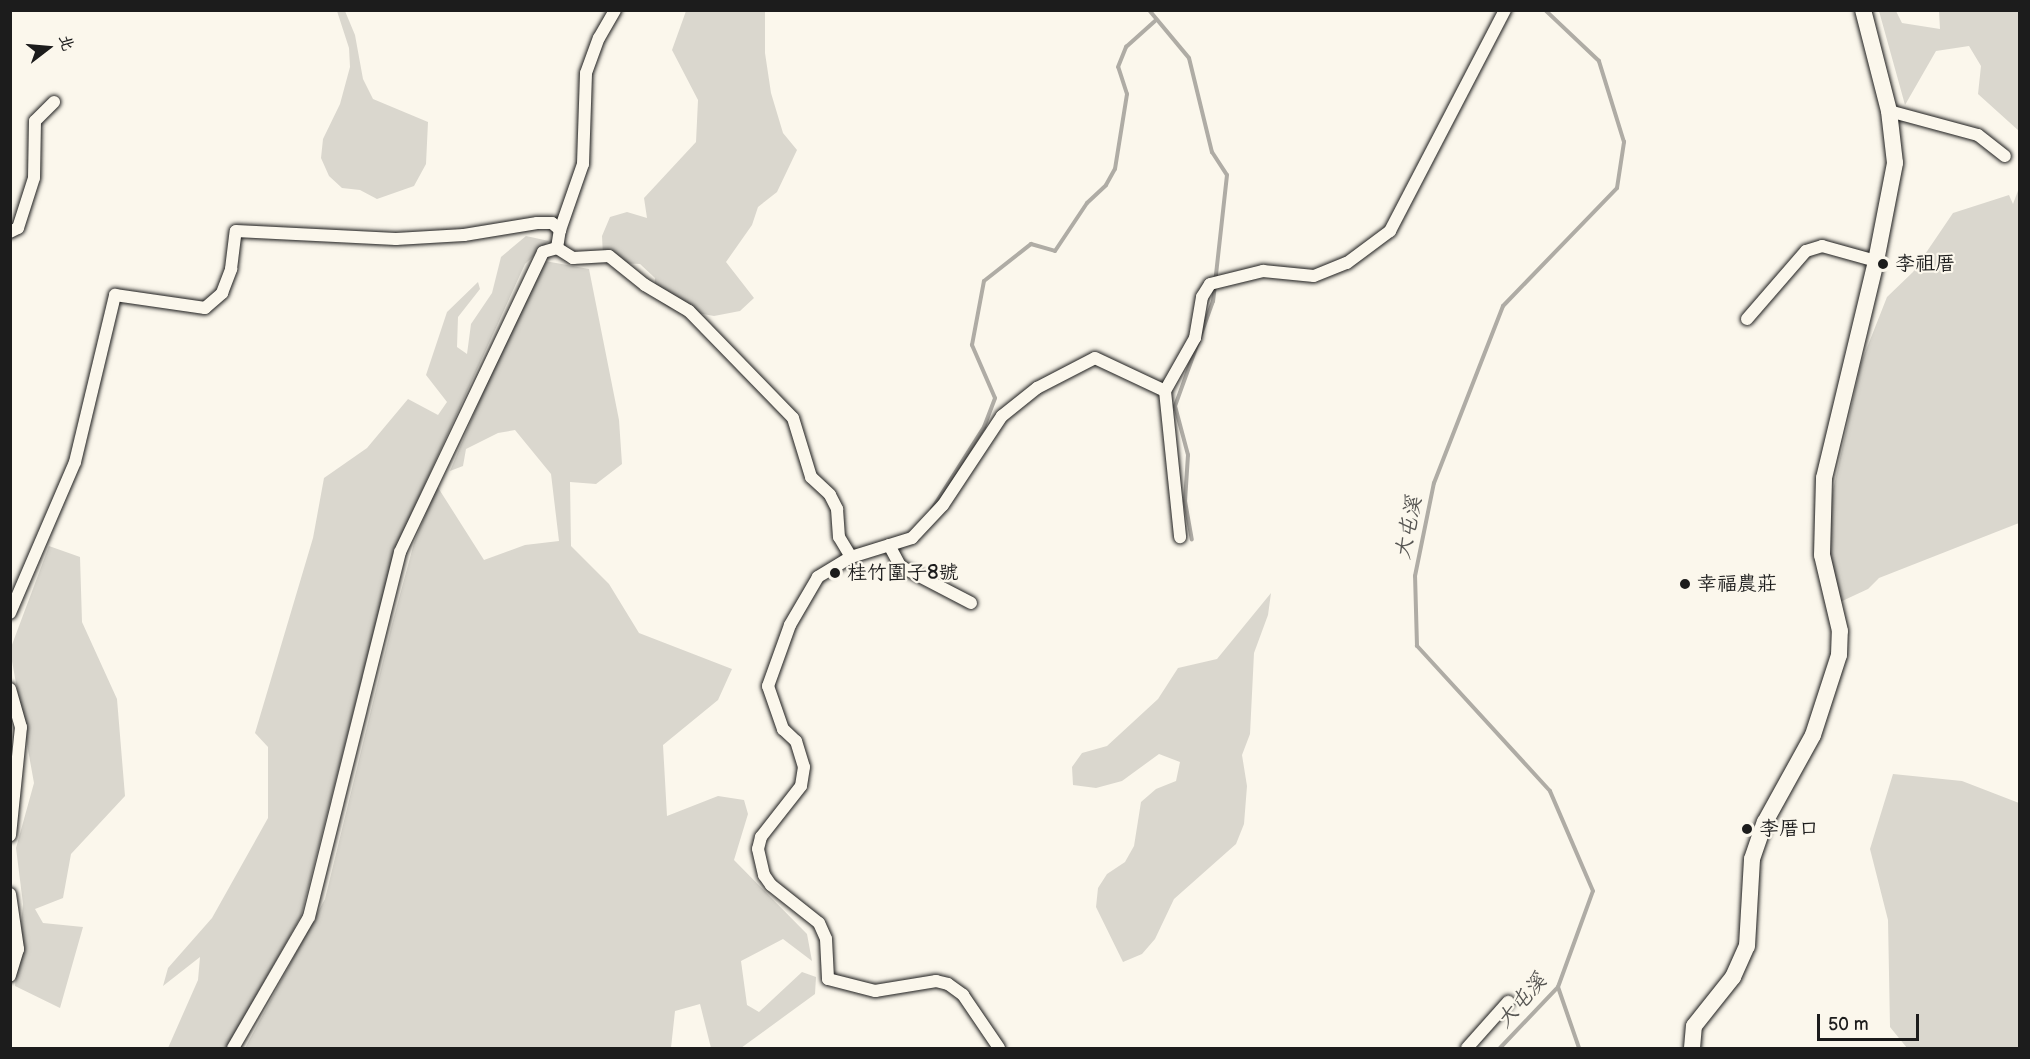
<!DOCTYPE html>
<html>
<head>
<meta charset="utf-8">
<style>
  body { margin:0 }
  #map { position:relative; width:2030px; height:1059px; overflow:hidden; background:#fbf7ec; font-family:"Balsamiq Sans","LXGW WenKai TC",sans-serif }
  div>[style] { position:absolute }
  .green>* { inset:0; background:#dad7ce }
  .stream>* { height:4px; margin:-2px; padding:0 2px; transform-origin:2px; border-radius:2px; background:#afaca5 }
  .roads { filter:drop-shadow(0 0 2px #1c1c1c) drop-shadow(0 0 2px #1c1c1c) }
  .street>* { height:12px; margin:-6px; padding:0 6px; transform-origin:6px; border-radius:6px; background:#fbf7ec }
  .secondary>* { height:16px; margin:-8px; padding:0 8px; transform-origin:8px; border-radius:8px; background:#fbf7ec }
  .dots>* { width:16px; height:16px; translate:-50% -50%; box-sizing:border-box; border:3px solid #fbf7ec; border-radius:50% }
  span { translate:-50% -50%; white-space:nowrap; text-align:center; line-height:1.15; -webkit-text-stroke:4.5px #fbf7ec; paint-order:stroke }
  .poi-label { font-size:20px; color:#1c1c1c }
  .left { translate:0 -50%; text-align:left }
  .water-label { font-size:21px; color:#575653; font-style:italic }
  .frame { position:absolute; inset:0; border:12px solid #1c1c1c; pointer-events:none }
  .north { position:absolute; left:18px; top:18px; width:60px; height:60px; -webkit-text-stroke:4px #fbf7ec; paint-order:stroke; rotate:74deg; font-size:16px; font-weight:700; line-height:24px; text-align:center; color:#1c1c1c }
  .north::after { content:''; display:block; margin:auto; width:21px; height:27px; background:#1c1c1c; clip-path:polygon(50% 0,100% 100%,50% 72%,0 100%) }
  .scale { position:absolute; left:1817px; top:1014px; width:102px; height:27px; box-sizing:border-box; border:3px solid #1c1c1c; border-top:0; padding-left:8px; font-size:18px; line-height:21px; white-space:nowrap; color:#1c1c1c; -webkit-text-stroke:4px #fbf7ec; paint-order:stroke }
</style>
</head>
<body>
<div id="map">
  <div class="green">
    <div style="clip-path:polygon(337px 11px,345px 11px,355px 35px,363px 79px,373px 99px,428px 122px,426px 164px,414px 186px,377px 199px,360px 190px,342px 188px,329px 176px,321px 158px,323px 139px,340px 104px,350px 67px,349px 48px)"></div>
    <div style="clip-path:polygon(686px 11px,765px 11px,765px 53px,771px 93px,783px 133px,797px 150px,777px 192px,758px 207px,752px 225px,726px 262px,754px 298px,740px 311px,714px 316px,669px 308px,654px 297px,655px 278px,640px 264px,619px 263px,603px 256px,602px 236px,610px 217px,627px 212px,647px 218px,644px 198px,696px 142px,698px 100px,672px 50px)"></div>
    <div style="clip-path:polygon(1879px 11px,1896px 11px,1902px 23px,1940px 29px,1939px 11px,2019px 11px,2019px 131px,1978px 94px,1981px 66px,1969px 46px,1936px 51px,1905px 105px)"></div>
    <div style="clip-path:polygon(2019px 188px,2019px 523px,1879px 578px,1868px 589px,1840px 602px,1830px 553px,1830px 504px,1861px 363px,1887px 297px,1913px 272px,1953px 213px,2009px 195px,2013px 204px)"></div>
    <div style="clip-path:polygon(526px 236px,549px 241px,525px 264px,394px 552px,301px 916px,227px 1048px,168px 1048px,198px 980px,200px 957px,163px 986px,168px 968px,212px 918px,268px 818px,268px 747px,255px 733px,313px 538px,324px 478px,367px 448px,408px 399px,438px 415px,447px 402px,426px 375px,447px 312px,478px 282px,480px 289px,458px 317px,457px 347px,467px 354px,471px 324px,492px 293px,501px 257px)"></div>
    <div style="clip-path:polygon(545px 261px,589px 269px,619px 420px,622px 464px,596px 484px,570px 482px,571px 546px,609px 584px,639px 633px,732px 669px,718px 700px,663px 745px,667px 816px,718px 796px,744px 800px,748px 814px,734px 860px,807px 934px,812px 961px,783px 939px,741px 961px,747px 1005px,759px 1012px,802px 972px,816px 977px,815px 994px,741px 1048px,711px 1048px,700px 1004px,675px 1011px,671px 1048px,245px 1048px,325px 899px,391px 628px,414px 543px,437px 486px,484px 560px,525px 545px,559px 541px,551px 474px,515px 430px,498px 433px,466px 449px,463px 466px,450px 471px,499px 354px)"></div>
    <div style="clip-path:polygon(49px 546px,80px 557px,82px 622px,117px 699px,125px 796px,71px 854px,63px 898px,35px 909px,43px 923px,83px 927px,60px 1008px,15px 986px,23px 904px,16px 848px,34px 783px,10px 650px)"></div>
    <div style="clip-path:polygon(1271px 593px,1268px 615px,1254px 653px,1250px 734px,1242px 755px,1247px 786px,1244px 824px,1236px 844px,1174px 899px,1155px 939px,1142px 954px,1123px 962px,1096px 907px,1098px 888px,1107px 874px,1125px 862px,1134px 846px,1141px 802px,1156px 789px,1176px 781px,1180px 762px,1159px 754px,1122px 781px,1096px 788px,1073px 785px,1072px 767px,1082px 753px,1107px 746px,1158px 699px,1178px 668px,1217px 659px)"></div>
    <div style="clip-path:polygon(1893px 774px,1962px 781px,2019px 803px,2019px 1048px,1907px 1048px,1890px 1027px,1888px 920px,1870px 849px)"></div>
  </div>
  <div class="stream">
    <div style="left:1149px;top:10px;width:62px;rotate:50.2deg"></div>
    <div style="left:1189px;top:58px;width:97px;rotate:76.3deg"></div>
    <div style="left:1212px;top:152px;width:27px;rotate:57deg"></div>
    <div style="left:1227px;top:175px;width:127px;rotate:96.3deg"></div>
    <div style="left:1213px;top:301px;width:112px;rotate:109.9deg"></div>
    <div style="left:1175px;top:406px;width:51px;rotate:75.1deg"></div>
    <div style="left:1188px;top:455px;width:46px;rotate:93.7deg"></div>
    <div style="left:1185px;top:501px;width:39px;rotate:80deg"></div>
    <div style="left:932px;top:509px;width:97px;rotate:-57.6deg"></div>
    <div style="left:984px;top:427px;width:31px;rotate:-69deg"></div>
    <div style="left:995px;top:398px;width:58px;rotate:-113.5deg"></div>
    <div style="left:972px;top:345px;width:65px;rotate:-79.4deg"></div>
    <div style="left:984px;top:281px;width:60px;rotate:-38.2deg"></div>
    <div style="left:1031px;top:244px;width:25px;rotate:16deg"></div>
    <div style="left:1055px;top:251px;width:58px;rotate:-56.3deg"></div>
    <div style="left:1087px;top:203px;width:26px;rotate:-43deg"></div>
    <div style="left:1106px;top:185px;width:18px;rotate:-61deg"></div>
    <div style="left:1115px;top:169px;width:76px;rotate:-80.9deg"></div>
    <div style="left:1127px;top:94px;width:28px;rotate:-108deg"></div>
    <div style="left:1118px;top:67px;width:22px;rotate:-68deg"></div>
    <div style="left:1126px;top:47px;width:39px;rotate:-42deg"></div>
    <div style="left:1558px;top:987px;width:65px;rotate:71deg"></div>
    <div style="left:1500px;top:1048px;width:84px;rotate:-46.4deg"></div>
    <div style="left:1558px;top:987px;width:102px;rotate:-70deg"></div>
    <div style="left:1593px;top:891px;width:109px;rotate:-113.3deg"></div>
    <div style="left:1550px;top:791px;width:197px;rotate:-132.5deg"></div>
    <div style="left:1417px;top:646px;width:70px;rotate:-91.6deg"></div>
    <div style="left:1415px;top:576px;width:95px;rotate:-78.5deg"></div>
    <div style="left:1434px;top:483px;width:190px;rotate:-68.7deg"></div>
    <div style="left:1503px;top:306px;width:164px;rotate:-46deg"></div>
    <div style="left:1617px;top:188px;width:47px;rotate:-81.3deg"></div>
    <div style="left:1624px;top:142px;width:85px;rotate:-107.2deg"></div>
    <div style="left:1599px;top:61px;width:74px;rotate:-136.6deg"></div>
  </div>
  <div class="roads">
    <div class="street">
      <div style="left:1889px;top:111px;width:92px;rotate:15.1deg"></div>
      <div style="left:1978px;top:135px;width:34px;rotate:38deg"></div>
      <div style="left:10px;top:232px;width:9px;rotate:-27deg"></div>
      <div style="left:18px;top:228px;width:52px;rotate:-72.3deg"></div>
      <div style="left:34px;top:178px;width:57px;rotate:-89deg"></div>
      <div style="left:35px;top:121px;width:27px;rotate:-45deg"></div>
      <div style="left:557px;top:248px;width:19px;rotate:32deg"></div>
      <div style="left:573px;top:258px;width:36px;rotate:-3deg"></div>
      <div style="left:609px;top:256px;width:46px;rotate:38.9deg"></div>
      <div style="left:645px;top:285px;width:51px;rotate:30.6deg"></div>
      <div style="left:689px;top:311px;width:149px;rotate:45.8deg"></div>
      <div style="left:793px;top:418px;width:62px;rotate:73deg"></div>
      <div style="left:811px;top:477px;width:26px;rotate:43deg"></div>
      <div style="left:830px;top:495px;width:16px;rotate:63deg"></div>
      <div style="left:837px;top:509px;width:28px;rotate:86deg"></div>
      <div style="left:839px;top:537px;width:23px;rotate:59deg"></div>
      <div style="left:851px;top:557px;width:64px;rotate:-17.3deg"></div>
      <div style="left:912px;top:538px;width:45px;rotate:-46.8deg"></div>
      <div style="left:943px;top:505px;width:107px;rotate:-56.5deg"></div>
      <div style="left:1002px;top:416px;width:45px;rotate:-38.7deg"></div>
      <div style="left:1037px;top:388px;width:65px;rotate:-27.3deg"></div>
      <div style="left:1095px;top:358px;width:77px;rotate:25.2deg"></div>
      <div style="left:1165px;top:391px;width:61px;rotate:-60.5deg"></div>
      <div style="left:1195px;top:338px;width:42px;rotate:-80.3deg"></div>
      <div style="left:1202px;top:297px;width:15px;rotate:-58deg"></div>
      <div style="left:1210px;top:284px;width:55px;rotate:-13.8deg"></div>
      <div style="left:1263px;top:271px;width:51px;rotate:5.6deg"></div>
      <div style="left:1314px;top:276px;width:35px;rotate:-22deg"></div>
      <div style="left:1347px;top:263px;width:54px;rotate:-36.7deg"></div>
      <div style="left:1390px;top:231px;width:249px;rotate:-62.5deg"></div>
      <div style="left:1747px;top:319px;width:90px;rotate:-49.1deg"></div>
      <div style="left:1806px;top:251px;width:17px;rotate:-17deg"></div>
      <div style="left:1822px;top:246px;width:56px;rotate:15.5deg"></div>
      <div style="left:1165px;top:391px;width:147px;rotate:84.1deg"></div>
      <div style="left:889px;top:545px;width:24px;rotate:62deg"></div>
      <div style="left:900px;top:566px;width:80px;rotate:27.5deg"></div>
      <div style="left:851px;top:557px;width:39px;rotate:149deg"></div>
      <div style="left:818px;top:577px;width:56px;rotate:120.3deg"></div>
      <div style="left:790px;top:625px;width:65px;rotate:109.8deg"></div>
      <div style="left:768px;top:686px;width:46px;rotate:70.8deg"></div>
      <div style="left:783px;top:729px;width:18px;rotate:43deg"></div>
      <div style="left:796px;top:741px;width:27px;rotate:73deg"></div>
      <div style="left:804px;top:767px;width:19px;rotate:99deg"></div>
      <div style="left:801px;top:786px;width:65px;rotate:128.1deg"></div>
      <div style="left:761px;top:837px;width:12px;rotate:104deg"></div>
      <div style="left:758px;top:849px;width:27px;rotate:77deg"></div>
      <div style="left:764px;top:875px;width:12px;rotate:55deg"></div>
      <div style="left:771px;top:885px;width:61px;rotate:38.4deg"></div>
      <div style="left:819px;top:923px;width:17px;rotate:66deg"></div>
      <div style="left:826px;top:939px;width:40px;rotate:87.1deg"></div>
      <div style="left:828px;top:979px;width:49px;rotate:14.3deg"></div>
      <div style="left:875px;top:991px;width:62px;rotate:-9.3deg"></div>
      <div style="left:936px;top:981px;width:12px;rotate:14deg"></div>
      <div style="left:948px;top:984px;width:19px;rotate:36deg"></div>
      <div style="left:963px;top:995px;width:64px;rotate:55.8deg"></div>
      <div style="left:10px;top:613px;width:164px;rotate:-66.7deg"></div>
      <div style="left:75px;top:462px;width:172px;rotate:-76.5deg"></div>
      <div style="left:115px;top:295px;width:91px;rotate:8.2deg"></div>
      <div style="left:205px;top:308px;width:23px;rotate:-41deg"></div>
      <div style="left:222px;top:293px;width:26px;rotate:-69deg"></div>
      <div style="left:231px;top:269px;width:38px;rotate:-83deg"></div>
      <div style="left:236px;top:231px;width:160px;rotate:2.9deg"></div>
      <div style="left:396px;top:239px;width:68px;rotate:-3.4deg"></div>
      <div style="left:464px;top:235px;width:74px;rotate:-9.3deg"></div>
      <div style="left:537px;top:223px;width:15px"></div>
      <div style="left:552px;top:223px;width:11px;rotate:41deg"></div>
      <div style="left:560px;top:230px;width:70px;rotate:-70.8deg"></div>
      <div style="left:583px;top:164px;width:91px;rotate:-88.1deg"></div>
      <div style="left:586px;top:73px;width:37px;rotate:-70deg"></div>
      <div style="left:599px;top:38px;width:32px;rotate:-60deg"></div>
      <div style="left:10px;top:689px;width:40px;rotate:74deg"></div>
      <div style="left:21px;top:727px;width:109px;rotate:95.8deg"></div>
      <div style="left:10px;top:894px;width:56px;rotate:81.7deg"></div>
      <div style="left:18px;top:949px;width:28px;rotate:107deg"></div>
      <div style="left:233px;top:1048px;width:151px;rotate:-59.9deg"></div>
      <div style="left:309px;top:917px;width:376px;rotate:-76deg"></div>
      <div style="left:400px;top:552px;width:332px;rotate:-64.5deg"></div>
      <div style="left:543px;top:252px;width:15px;rotate:-16deg"></div>
      <div style="left:557px;top:248px;width:18px;rotate:-81deg"></div>
      <div style="left:1467px;top:1048px;width:62px;rotate:-48.3deg"></div>
    </div>
    <div class="secondary">
      <div style="left:1692px;top:1048px;width:22px;rotate:-85deg"></div>
      <div style="left:1694px;top:1026px;width:63px;rotate:-51.5deg"></div>
      <div style="left:1733px;top:977px;width:34px;rotate:-66deg"></div>
      <div style="left:1747px;top:946px;width:87px;rotate:-86.7deg"></div>
      <div style="left:1752px;top:859px;width:39px;rotate:-71deg"></div>
      <div style="left:1765px;top:822px;width:99px;rotate:-61.1deg"></div>
      <div style="left:1813px;top:735px;width:84px;rotate:-72deg"></div>
      <div style="left:1839px;top:655px;width:24px;rotate:-88deg"></div>
      <div style="left:1840px;top:631px;width:78px;rotate:-103.3deg"></div>
      <div style="left:1822px;top:555px;width:77px;rotate:-88.5deg"></div>
      <div style="left:1824px;top:478px;width:223px;rotate:-76.5deg"></div>
      <div style="left:1876px;top:261px;width:100px;rotate:-79deg"></div>
      <div style="left:1895px;top:163px;width:52px;rotate:-96.6deg"></div>
      <div style="left:1889px;top:111px;width:104px;rotate:-104.4deg"></div>
    </div>
  </div>
  <div class="dots">
    <div style="left:1883px;top:264px;background:#1c1c1c"></div>
    <div style="left:835px;top:573px;background:#1c1c1c"></div>
    <div style="left:1685px;top:584px;background:#1c1c1c"></div>
    <div style="left:1747px;top:829px;background:#1c1c1c"></div>
  </div>
  <div class="poi-label">
    <span class="left" style="left:1895px;top:264px">李祖厝</span>
    <span class="left" style="left:847px;top:573px">桂竹圍子8號</span>
    <span class="left" style="left:1697px;top:584px">幸福農莊</span>
    <span class="left" style="left:1759px;top:829px">李厝口</span>
  </div>
  <div class="water-label">
    <span style="left:1409px;top:528px;rotate:-79deg">大屯溪</span>
    <span style="left:1522px;top:1001px;rotate:-49deg">大屯溪</span>
  </div>
  <div class="frame"></div>
  <div class="north">北</div>
  <div class="scale">50 m</div>
</div>
</body>
</html>
